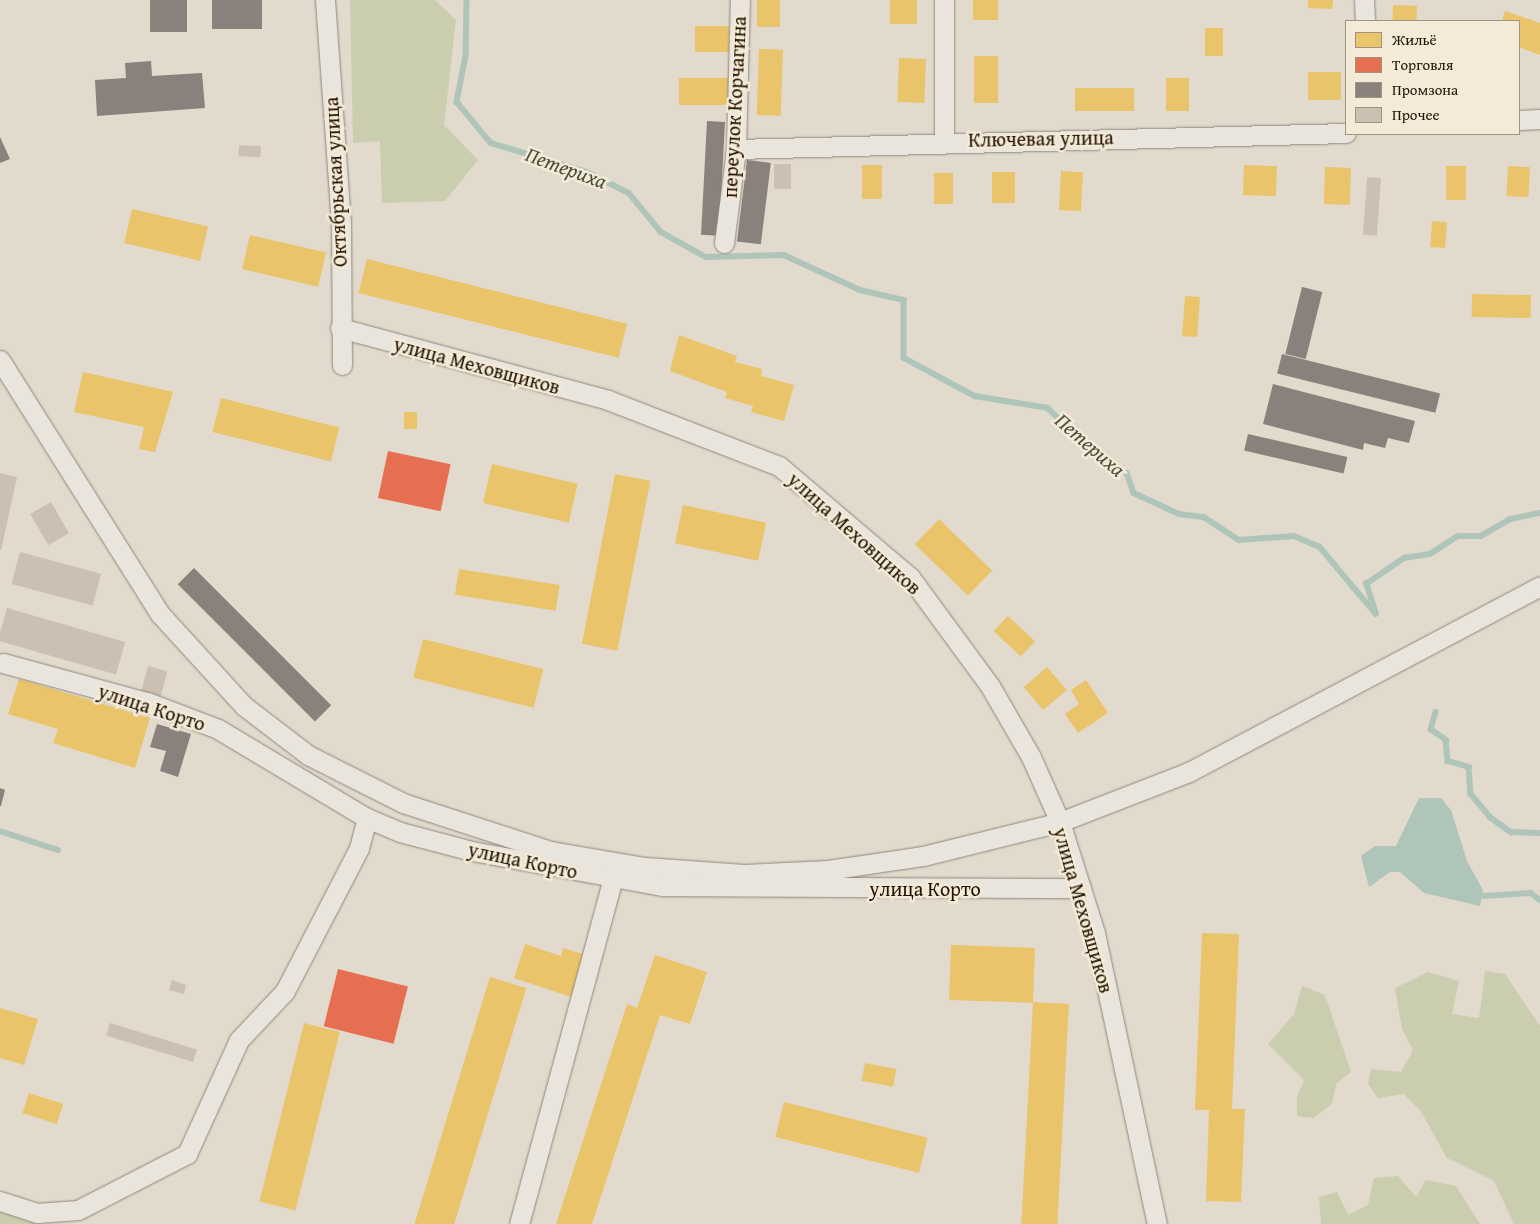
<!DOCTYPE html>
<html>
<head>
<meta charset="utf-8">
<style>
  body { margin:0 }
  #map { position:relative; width:1540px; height:1224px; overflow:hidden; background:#e2dacc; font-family:"Gentium Book Plus",serif }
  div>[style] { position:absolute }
  .green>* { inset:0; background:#cacdae }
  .water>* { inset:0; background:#afc5ba }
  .homes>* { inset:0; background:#e9c46a; transform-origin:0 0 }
  .shops>* { inset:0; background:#e76f51; transform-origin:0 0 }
  .industry>* { inset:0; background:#8a817c; transform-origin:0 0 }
  .stream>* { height:5.5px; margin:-2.75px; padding:0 2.75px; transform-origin:2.75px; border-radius:2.75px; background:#afc5ba }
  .building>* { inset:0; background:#ccc0b2; transform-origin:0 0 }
  .roads { filter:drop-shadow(0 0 1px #8e877d) drop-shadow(0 0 1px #8e877d) }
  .street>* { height:19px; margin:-9.5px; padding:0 9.5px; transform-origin:9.5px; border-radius:9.5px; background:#e9e5dd }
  span { translate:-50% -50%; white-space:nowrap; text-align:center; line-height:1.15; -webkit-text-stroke:5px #f3ead7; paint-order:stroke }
  .street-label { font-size:20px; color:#231200 }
  .water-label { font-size:21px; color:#4c4e3e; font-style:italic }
  .legend { position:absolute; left:1345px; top:20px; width:175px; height:115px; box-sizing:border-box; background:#f3ead7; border:1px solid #a09481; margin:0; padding:6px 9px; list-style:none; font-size:15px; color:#231200 }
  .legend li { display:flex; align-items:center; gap:10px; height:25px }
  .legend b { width:25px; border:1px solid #a09481 }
</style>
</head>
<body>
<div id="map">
  <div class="green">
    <div style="clip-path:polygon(350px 0,435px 0,456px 20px,444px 125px,478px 160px,445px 201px,382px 203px,380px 141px,353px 143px)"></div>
    <div style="clip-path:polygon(1485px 971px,1505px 974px,1540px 1026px,1540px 1224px,1514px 1224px,1494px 1181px,1447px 1158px,1420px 1110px,1404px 1094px,1378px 1098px,1368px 1084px,1371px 1069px,1401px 1072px,1413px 1050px,1402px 1029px,1395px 988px,1428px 972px,1459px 981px,1452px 1014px,1479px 1018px)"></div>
    <div style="clip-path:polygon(1302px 986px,1325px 995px,1351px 1072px,1336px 1084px,1332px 1104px,1313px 1118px,1297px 1116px,1297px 1097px,1304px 1080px,1268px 1044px,1294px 1014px)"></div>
    <div style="clip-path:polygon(1398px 1176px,1416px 1197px,1426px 1180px,1456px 1186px,1480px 1224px,1321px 1224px,1319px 1197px,1337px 1192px,1348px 1215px,1368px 1205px,1374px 1178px)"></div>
    <div style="clip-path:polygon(0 1211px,39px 1224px,0 1224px)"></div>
  </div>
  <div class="water">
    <div style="clip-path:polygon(1419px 798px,1441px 798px,1451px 810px,1467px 861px,1483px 890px,1480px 906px,1424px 893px,1400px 872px,1390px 872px,1369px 887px,1361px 856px,1375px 846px,1396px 846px)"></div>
  </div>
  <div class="homes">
    <div style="left:757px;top:0;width:23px;height:27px"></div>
    <div style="left:890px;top:0;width:27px;height:24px"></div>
    <div style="left:973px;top:0;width:25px;height:20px"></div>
    <div style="clip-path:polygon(1308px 0,1333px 0,1332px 9px,1308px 8px)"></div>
    <div style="left:1393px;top:5px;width:24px;height:16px;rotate:2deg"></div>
    <div style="clip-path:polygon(1505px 11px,1540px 23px,1540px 55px,1519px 47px,1519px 21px,1502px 21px)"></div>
    <div style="left:695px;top:26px;width:34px;height:26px"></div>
    <div style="left:1205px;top:28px;width:18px;height:28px"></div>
    <div style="left:759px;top:49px;width:24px;height:66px;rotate:2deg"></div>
    <div style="left:974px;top:56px;width:24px;height:47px"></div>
    <div style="left:899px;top:58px;width:27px;height:44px;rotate:2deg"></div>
    <div style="left:1308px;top:72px;width:33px;height:28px"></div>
    <div style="left:679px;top:78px;width:49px;height:27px"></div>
    <div style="left:1166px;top:78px;width:23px;height:33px"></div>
    <div style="left:1075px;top:88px;width:59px;height:23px"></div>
    <div style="left:862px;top:165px;width:20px;height:34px"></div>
    <div style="left:1244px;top:165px;width:33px;height:30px;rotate:2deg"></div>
    <div style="left:1446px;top:166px;width:20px;height:34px"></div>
    <div style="left:1508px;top:166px;width:22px;height:30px;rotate:3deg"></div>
    <div style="left:1325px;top:167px;width:26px;height:37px;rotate:2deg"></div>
    <div style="left:1061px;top:171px;width:22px;height:39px;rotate:3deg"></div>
    <div style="left:992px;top:172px;width:23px;height:31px"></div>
    <div style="left:934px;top:173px;width:19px;height:31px"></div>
    <div style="left:132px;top:209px;width:78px;height:35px;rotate:13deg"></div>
    <div style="left:1432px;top:221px;width:15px;height:26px;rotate:4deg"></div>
    <div style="left:250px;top:235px;width:78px;height:35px;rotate:13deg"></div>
    <div style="left:367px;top:259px;width:268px;height:35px;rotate:14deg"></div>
    <div style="left:1472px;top:294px;width:59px;height:23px;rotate:1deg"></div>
    <div style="left:1185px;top:296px;width:15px;height:40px;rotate:4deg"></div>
    <div style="clip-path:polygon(679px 335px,737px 356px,735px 362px,762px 369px,761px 376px,794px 385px,784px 421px,751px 412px,753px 406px,725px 398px,727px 392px,670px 371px)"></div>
    <div style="clip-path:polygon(83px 372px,173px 392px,155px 452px,139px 449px,144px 427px,74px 412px)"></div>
    <div style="left:221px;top:398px;width:122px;height:35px;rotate:14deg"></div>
    <div style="left:404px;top:412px;width:13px;height:17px"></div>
    <div style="left:492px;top:464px;width:88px;height:40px;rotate:13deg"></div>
    <div style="left:615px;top:474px;width:36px;height:173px;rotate:11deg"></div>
    <div style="left:683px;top:505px;width:85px;height:39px;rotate:12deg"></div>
    <div style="left:939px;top:519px;width:74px;height:35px;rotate:44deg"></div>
    <div style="left:459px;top:569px;width:102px;height:26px;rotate:9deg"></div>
    <div style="left:1008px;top:616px;width:37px;height:21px;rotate:43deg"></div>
    <div style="left:423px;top:639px;width:124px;height:40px;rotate:14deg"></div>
    <div style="left:1047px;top:667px;width:30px;height:31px;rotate:49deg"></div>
    <div style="clip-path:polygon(19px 679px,150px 718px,135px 768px,53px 743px,58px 729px,8px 714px)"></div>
    <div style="clip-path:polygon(1086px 680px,1108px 713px,1078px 733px,1065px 714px,1079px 704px,1071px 690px)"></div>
    <div style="clip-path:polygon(1202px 933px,1239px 934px,1232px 1109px,1245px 1109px,1241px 1202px,1206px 1201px,1209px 1110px,1195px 1110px)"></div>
    <div style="clip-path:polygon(525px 944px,561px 956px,563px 948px,596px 958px,583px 1001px,514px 978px)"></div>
    <div style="left:951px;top:945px;width:84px;height:55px;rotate:2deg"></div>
    <div style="clip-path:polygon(655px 955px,707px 972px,690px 1024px,660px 1015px,592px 1224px,556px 1224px,627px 1004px,637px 1008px)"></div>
    <div style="left:490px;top:977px;width:38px;height:258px;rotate:17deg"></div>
    <div style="left:1033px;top:1002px;width:36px;height:222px;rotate:3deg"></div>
    <div style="clip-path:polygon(0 1008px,38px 1019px,24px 1065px,0 1058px)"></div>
    <div style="left:304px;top:1023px;width:37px;height:184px;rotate:14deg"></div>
    <div style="left:865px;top:1063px;width:32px;height:18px;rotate:11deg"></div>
    <div style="left:29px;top:1093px;width:36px;height:21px;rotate:18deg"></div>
    <div style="left:784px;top:1102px;width:148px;height:36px;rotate:14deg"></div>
  </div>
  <div class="shops">
    <div style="left:388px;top:451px;width:64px;height:48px;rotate:12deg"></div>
    <div style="left:338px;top:969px;width:72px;height:59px;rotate:14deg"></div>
  </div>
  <div class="industry">
    <div style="left:150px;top:0;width:37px;height:32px"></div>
    <div style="left:212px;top:0;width:50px;height:29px"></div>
    <div style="clip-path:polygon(151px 61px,152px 76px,202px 73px,205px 108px,97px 116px,95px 80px,126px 78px,125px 63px)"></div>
    <div style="left:707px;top:121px;width:18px;height:114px;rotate:3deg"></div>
    <div style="clip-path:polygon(0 137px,10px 159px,0 163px)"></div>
    <div style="left:747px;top:160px;width:24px;height:82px;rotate:7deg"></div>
    <div style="left:1302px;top:287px;width:21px;height:69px;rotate:14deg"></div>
    <div style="left:1282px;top:354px;width:163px;height:20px;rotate:14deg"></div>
    <div style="clip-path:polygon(1273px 384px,1415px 421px,1409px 443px,1388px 438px,1385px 448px,1364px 443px,1363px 450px,1263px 424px)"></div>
    <div style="left:1248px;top:434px;width:102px;height:17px;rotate:13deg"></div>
    <div style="left:194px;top:568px;width:194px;height:23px;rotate:45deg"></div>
    <div style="clip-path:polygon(157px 724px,191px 734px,178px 777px,160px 771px,166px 751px,150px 747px)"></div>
    <div style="clip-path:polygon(0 788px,5px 790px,1px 806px,0 806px)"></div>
  </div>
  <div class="stream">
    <div style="left:467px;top:0;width:56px;rotate:91deg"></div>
    <div style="left:466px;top:56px;width:47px;rotate:101.1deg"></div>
    <div style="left:457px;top:102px;width:53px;rotate:50.3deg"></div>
    <div style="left:491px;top:143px;width:100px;rotate:16.8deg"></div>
    <div style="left:587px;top:172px;width:47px;rotate:26.6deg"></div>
    <div style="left:629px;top:193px;width:50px;rotate:50.6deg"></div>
    <div style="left:661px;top:232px;width:51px;rotate:29.1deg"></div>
    <div style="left:706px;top:257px;width:78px;rotate:-1.5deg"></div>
    <div style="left:784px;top:255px;width:84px;rotate:24.7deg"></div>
    <div style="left:860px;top:290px;width:45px;rotate:12.8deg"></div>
    <div style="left:904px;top:300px;width:58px;rotate:90deg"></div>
    <div style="left:904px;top:358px;width:81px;rotate:28.2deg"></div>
    <div style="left:975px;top:396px;width:74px;rotate:9.3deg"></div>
    <div style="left:1048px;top:408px;width:65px;rotate:45deg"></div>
    <div style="left:1094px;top:454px;width:38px;rotate:30deg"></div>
    <div style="left:1127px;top:473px;width:21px;rotate:71deg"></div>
    <div style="left:1134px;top:493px;width:50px;rotate:25deg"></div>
    <div style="left:1179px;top:514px;width:25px;rotate:7deg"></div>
    <div style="left:1204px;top:517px;width:42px;rotate:33.3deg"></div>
    <div style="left:1239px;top:540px;width:55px;rotate:-4.2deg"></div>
    <div style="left:1294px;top:536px;width:28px;rotate:23deg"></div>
    <div style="left:1320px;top:547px;width:87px;rotate:50.1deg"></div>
    <div style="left:1376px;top:614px;width:32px;rotate:-108deg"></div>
    <div style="left:1366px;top:584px;width:46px;rotate:-34.4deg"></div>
    <div style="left:1404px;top:558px;width:26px;rotate:-9deg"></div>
    <div style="left:1430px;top:554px;width:33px;rotate:-33deg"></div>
    <div style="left:1458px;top:536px;width:23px"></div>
    <div style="left:1481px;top:536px;width:34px;rotate:-30deg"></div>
    <div style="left:1511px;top:519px;width:30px;rotate:-12deg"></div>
    <div style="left:1436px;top:712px;width:18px;rotate:106deg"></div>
    <div style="left:1431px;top:729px;width:19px;rotate:36deg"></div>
    <div style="left:1446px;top:740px;width:21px;rotate:85deg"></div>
    <div style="left:1448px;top:761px;width:22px;rotate:16deg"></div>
    <div style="left:1469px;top:767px;width:27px;rotate:86deg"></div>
    <div style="left:1471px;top:794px;width:30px;rotate:50deg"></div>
    <div style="left:1490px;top:817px;width:26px;rotate:36deg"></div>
    <div style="left:1511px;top:832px;width:29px;rotate:2deg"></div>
    <div style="left:0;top:831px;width:61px;rotate:18.1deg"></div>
    <div style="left:1483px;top:896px;width:48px;rotate:-3.6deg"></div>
    <div style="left:1531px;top:893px;width:11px;rotate:38deg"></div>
  </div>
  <div class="building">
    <div style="left:239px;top:145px;width:22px;height:11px;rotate:3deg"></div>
    <div style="left:774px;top:164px;width:17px;height:25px"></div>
    <div style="left:1367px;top:177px;width:14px;height:58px;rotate:4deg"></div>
    <div style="clip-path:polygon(0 473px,17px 477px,1px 550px,0 550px)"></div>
    <div style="left:51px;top:502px;width:36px;height:24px;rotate:60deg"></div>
    <div style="left:20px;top:552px;width:84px;height:33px;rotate:15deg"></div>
    <div style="left:7px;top:608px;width:123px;height:34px;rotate:16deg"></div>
    <div style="left:148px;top:666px;width:20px;height:26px;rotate:15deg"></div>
    <div style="clip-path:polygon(172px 980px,186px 985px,184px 994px,169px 990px)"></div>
    <div style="left:110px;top:1023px;width:91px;height:13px;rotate:17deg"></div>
  </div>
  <div class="roads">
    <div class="street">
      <div style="left:325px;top:0;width:225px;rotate:85.9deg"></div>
      <div style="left:341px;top:224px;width:141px;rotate:89.6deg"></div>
      <div style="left:1364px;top:0;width:21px;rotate:87deg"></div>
      <div style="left:1519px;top:120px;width:21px;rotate:-3deg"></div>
      <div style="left:944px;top:140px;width:140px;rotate:-90deg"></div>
      <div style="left:736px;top:149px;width:610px;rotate:-1.5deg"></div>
      <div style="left:724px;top:243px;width:95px;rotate:-82.7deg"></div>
      <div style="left:736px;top:149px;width:149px;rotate:-88.5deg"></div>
      <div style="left:340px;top:328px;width:278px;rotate:15deg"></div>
      <div style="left:608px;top:400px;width:183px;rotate:21.1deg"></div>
      <div style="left:779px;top:466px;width:172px;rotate:40.3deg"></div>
      <div style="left:910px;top:577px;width:135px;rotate:53.7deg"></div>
      <div style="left:990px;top:686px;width:82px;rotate:60deg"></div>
      <div style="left:1031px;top:757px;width:71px;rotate:66deg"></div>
      <div style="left:1060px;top:822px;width:116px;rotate:72.5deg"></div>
      <div style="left:1095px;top:933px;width:298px;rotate:78deg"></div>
      <div style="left:0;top:360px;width:300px;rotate:57.8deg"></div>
      <div style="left:160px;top:614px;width:125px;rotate:47.6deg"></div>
      <div style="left:244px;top:706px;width:81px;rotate:37.4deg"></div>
      <div style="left:308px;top:755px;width:106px;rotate:26.8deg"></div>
      <div style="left:403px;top:803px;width:156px;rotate:18deg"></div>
      <div style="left:551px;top:851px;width:95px;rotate:9.7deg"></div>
      <div style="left:645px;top:867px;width:99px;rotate:4deg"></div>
      <div style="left:744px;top:874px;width:84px;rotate:-2.7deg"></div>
      <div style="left:828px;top:870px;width:96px;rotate:-8.4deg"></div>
      <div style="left:923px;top:856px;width:141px;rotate:-13.9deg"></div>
      <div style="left:1060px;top:822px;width:138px;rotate:-21.2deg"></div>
      <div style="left:1189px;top:772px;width:397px;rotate:-27.9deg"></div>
      <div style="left:3px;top:663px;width:149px;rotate:15.2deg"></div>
      <div style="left:147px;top:702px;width:76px;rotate:20.8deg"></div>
      <div style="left:218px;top:729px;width:174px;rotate:30.9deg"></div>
      <div style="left:367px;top:818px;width:36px;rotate:23deg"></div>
      <div style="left:400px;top:832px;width:74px;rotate:14.8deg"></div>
      <div style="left:472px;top:851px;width:193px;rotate:10.4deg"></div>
      <div style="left:662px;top:886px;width:419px;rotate:0.3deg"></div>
      <div style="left:0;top:1201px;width:39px;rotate:18deg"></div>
      <div style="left:37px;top:1213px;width:41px;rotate:-4.2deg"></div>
      <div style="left:78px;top:1210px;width:123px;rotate:-27.2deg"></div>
      <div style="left:187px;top:1154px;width:125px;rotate:-65.5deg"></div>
      <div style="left:239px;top:1040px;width:67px;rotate:-46.8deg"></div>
      <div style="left:285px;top:991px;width:161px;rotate:-62.6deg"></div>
      <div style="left:359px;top:848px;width:31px;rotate:-75deg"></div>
      <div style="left:519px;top:1224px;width:358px;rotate:-74.8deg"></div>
    </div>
  </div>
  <div class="street-label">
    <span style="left:734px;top:107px;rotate:-87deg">переулок Корчагина</span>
    <span style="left:1041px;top:138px;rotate:-1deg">Ключевая улица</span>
    <span style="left:335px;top:182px;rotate:-93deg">Октябрьская улица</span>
    <span style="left:477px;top:365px;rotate:15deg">улица Меховщиков</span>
    <span style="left:855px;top:533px;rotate:42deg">улица Меховщиков</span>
    <span style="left:152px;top:707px;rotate:18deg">улица Корто</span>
    <span style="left:523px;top:860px;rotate:12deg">улица Корто</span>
    <span style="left:925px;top:888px">улица Корто</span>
    <span style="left:1084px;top:910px;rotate:74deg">улица Меховщиков</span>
  </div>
  <div class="water-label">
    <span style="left:566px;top:168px;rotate:20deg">Петериха</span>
    <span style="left:1090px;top:445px;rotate:41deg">Петериха</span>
  </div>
  <ul class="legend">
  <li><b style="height:14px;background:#e9c46a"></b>Жильё</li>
  <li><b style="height:14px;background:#e76f51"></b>Торговля</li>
  <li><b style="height:14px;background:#8a817c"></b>Промзона</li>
  <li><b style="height:14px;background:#ccc0b2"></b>Прочее</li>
  </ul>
</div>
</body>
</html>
